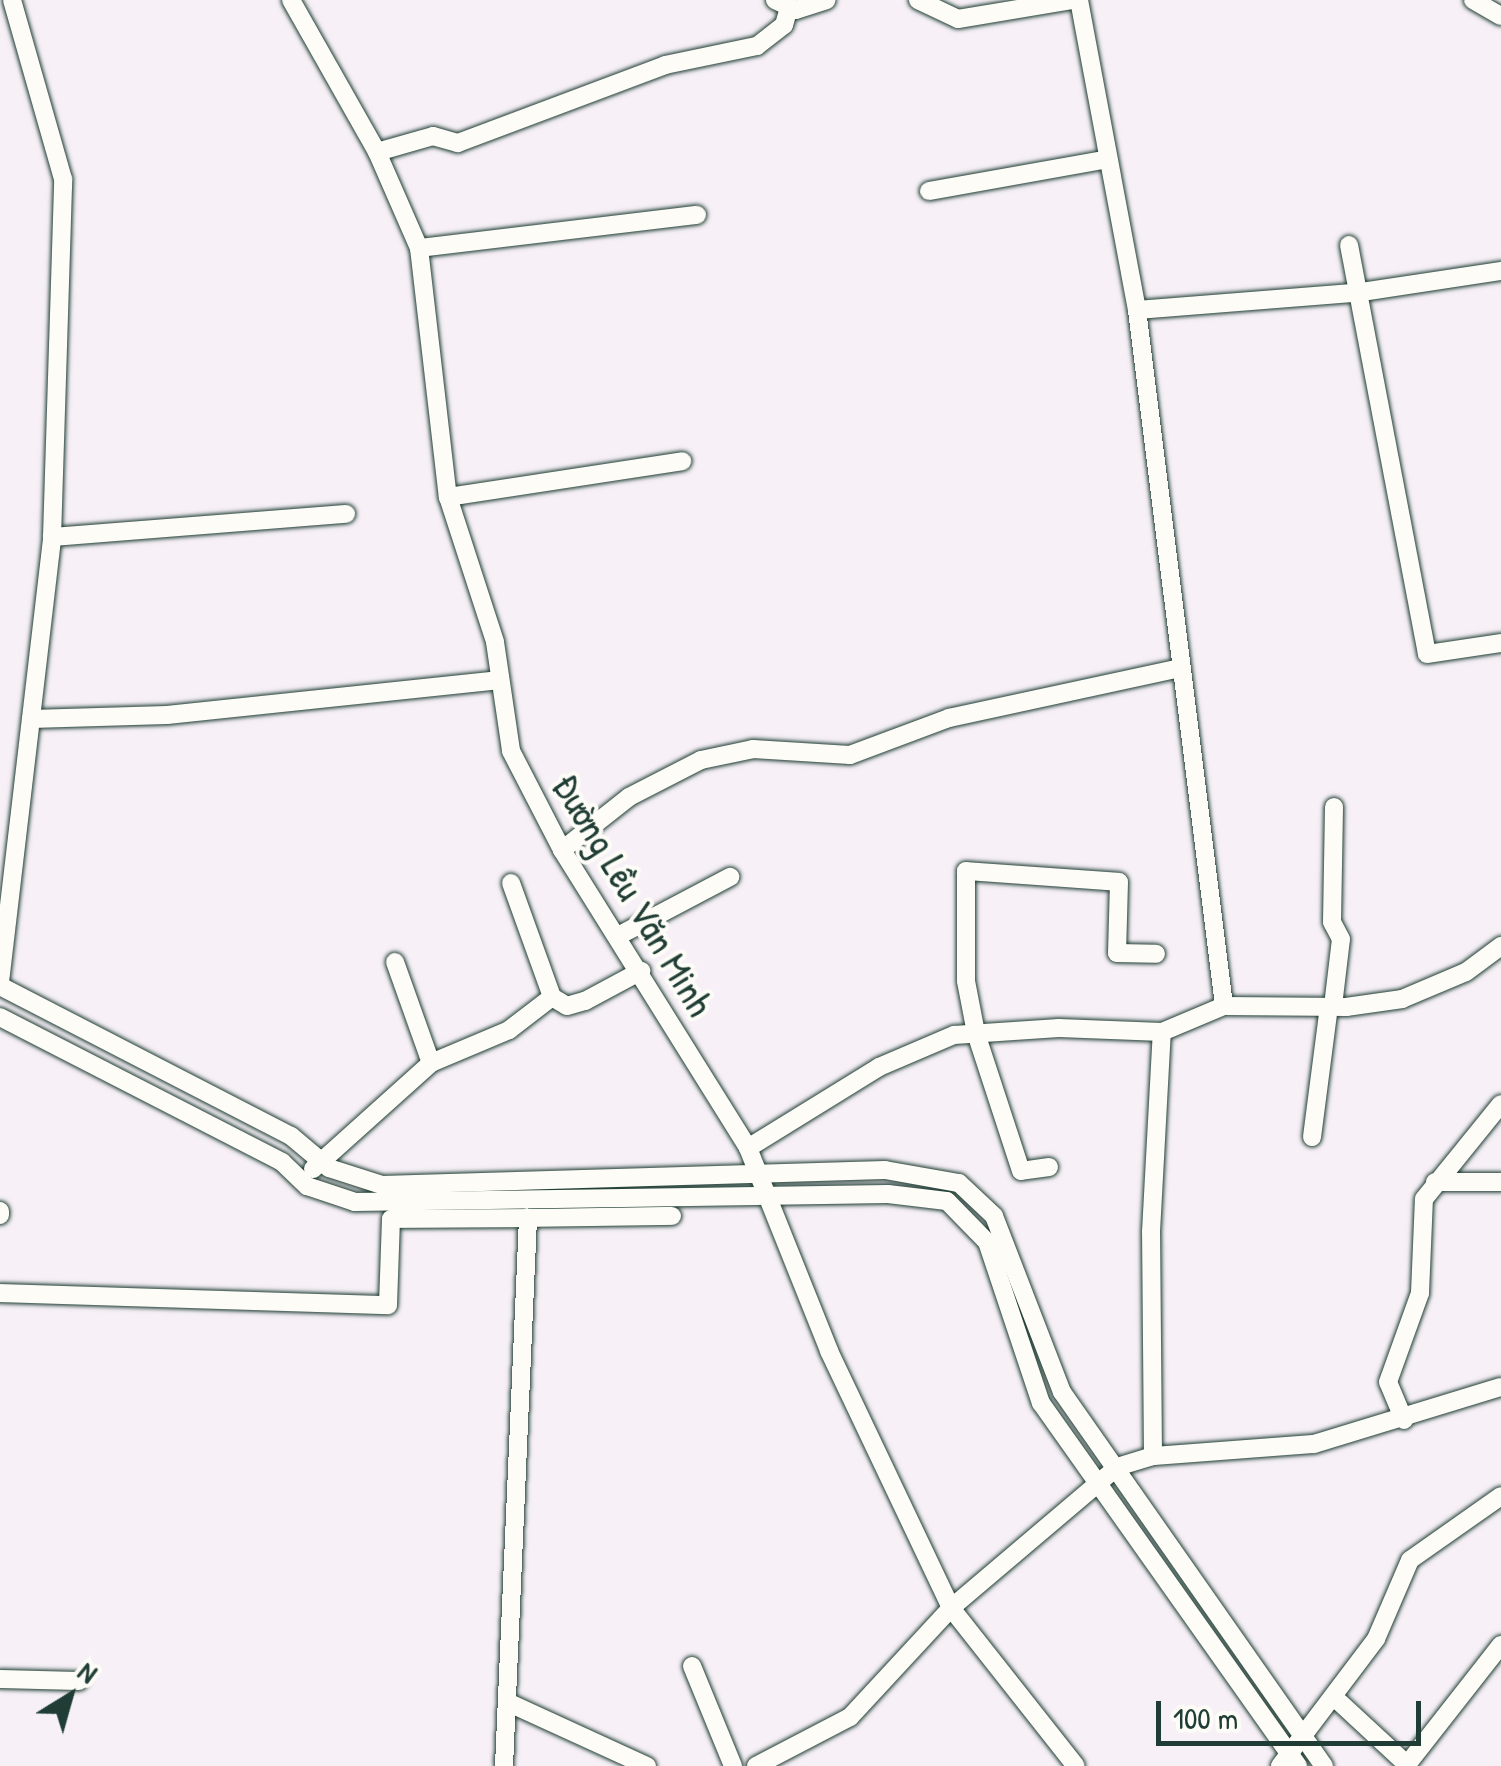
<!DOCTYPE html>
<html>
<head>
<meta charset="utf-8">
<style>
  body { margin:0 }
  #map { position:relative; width:1501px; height:1766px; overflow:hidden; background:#f7f1f7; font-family:"Patrick Hand",sans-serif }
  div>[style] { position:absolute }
  .roads { filter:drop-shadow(0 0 2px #1f3d34) drop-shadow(0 0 2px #1f3d34) }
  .street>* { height:18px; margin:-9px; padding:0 9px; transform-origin:9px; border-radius:9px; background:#fdfcf7 }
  span { translate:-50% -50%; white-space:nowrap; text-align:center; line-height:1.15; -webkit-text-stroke:8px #fdfcf7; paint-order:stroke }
  .street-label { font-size:38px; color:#1f3d34 }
  .north { position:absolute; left:20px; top:1646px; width:100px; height:100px; -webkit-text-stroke:8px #fdfcf7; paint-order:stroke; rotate:37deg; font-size:28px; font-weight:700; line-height:40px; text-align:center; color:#1f3d34 }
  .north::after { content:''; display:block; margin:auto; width:35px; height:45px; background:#1f3d34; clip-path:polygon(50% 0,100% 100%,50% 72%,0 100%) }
  .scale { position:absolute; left:1156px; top:1701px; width:265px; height:45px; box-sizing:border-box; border:5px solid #1f3d34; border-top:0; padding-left:12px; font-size:30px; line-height:35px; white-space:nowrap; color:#1f3d34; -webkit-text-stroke:8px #fdfcf7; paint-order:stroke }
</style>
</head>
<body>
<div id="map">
  <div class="roads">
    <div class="street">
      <div style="left:291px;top:0;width:175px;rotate:60.5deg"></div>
      <div style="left:377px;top:152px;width:105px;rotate:66.4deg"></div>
      <div style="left:419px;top:248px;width:251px;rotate:83.4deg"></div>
      <div style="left:448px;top:497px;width:152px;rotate:72deg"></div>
      <div style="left:495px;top:642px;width:110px;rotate:81.6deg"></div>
      <div style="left:511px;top:751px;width:111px;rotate:62.7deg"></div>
      <div style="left:562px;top:850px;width:351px;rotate:58deg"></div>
      <div style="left:748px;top:1148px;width:219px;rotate:68.2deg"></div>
      <div style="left:829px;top:1351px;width:284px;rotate:64.6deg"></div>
      <div style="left:951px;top:1608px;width:201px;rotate:51.7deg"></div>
      <div style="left:775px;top:0;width:23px;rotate:25deg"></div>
      <div style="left:796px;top:10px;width:32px;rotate:-18deg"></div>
      <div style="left:918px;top:0;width:44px;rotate:25.4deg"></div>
      <div style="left:958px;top:19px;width:115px;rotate:-9.5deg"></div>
      <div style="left:1079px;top:0;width:315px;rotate:79.4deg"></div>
      <div style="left:1137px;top:310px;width:701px;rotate:82.87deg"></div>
      <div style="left:1473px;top:0;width:32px;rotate:30deg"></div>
      <div style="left:377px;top:152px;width:58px;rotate:-15.9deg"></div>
      <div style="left:433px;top:136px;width:26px;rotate:16deg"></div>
      <div style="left:458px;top:143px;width:221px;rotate:-20.6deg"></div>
      <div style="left:665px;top:65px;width:94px;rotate:-11.7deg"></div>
      <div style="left:757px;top:46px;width:34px;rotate:-38deg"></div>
      <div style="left:784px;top:25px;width:18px;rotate:-74deg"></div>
      <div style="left:929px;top:191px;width:182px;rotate:-10.1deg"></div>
      <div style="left:1349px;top:245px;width:416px;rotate:79.2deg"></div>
      <div style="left:1427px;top:654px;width:75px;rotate:-8.5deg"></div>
      <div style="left:419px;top:248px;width:280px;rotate:-6.8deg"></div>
      <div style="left:1137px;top:310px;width:219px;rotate:-4.5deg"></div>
      <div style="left:1355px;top:293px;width:148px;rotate:-8.6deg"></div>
      <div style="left:448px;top:497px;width:237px;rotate:-8.7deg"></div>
      <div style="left:52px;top:537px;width:295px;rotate:-4.5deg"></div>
      <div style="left:31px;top:719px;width:136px;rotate:-1.7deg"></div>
      <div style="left:167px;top:715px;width:335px;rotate:-6deg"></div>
      <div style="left:562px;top:850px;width:85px;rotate:-38.3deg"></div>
      <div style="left:629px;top:797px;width:81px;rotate:-27.2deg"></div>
      <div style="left:701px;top:760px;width:53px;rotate:-11.9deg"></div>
      <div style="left:753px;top:749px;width:97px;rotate:3.5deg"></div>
      <div style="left:850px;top:755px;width:106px;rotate:-20.5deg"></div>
      <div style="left:949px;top:718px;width:236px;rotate:-12.2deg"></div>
      <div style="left:511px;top:883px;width:121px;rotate:70.2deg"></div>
      <div style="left:618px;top:936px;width:127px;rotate:-27.8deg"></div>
      <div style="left:395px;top:962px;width:107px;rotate:70.4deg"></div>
      <div style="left:0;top:982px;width:448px;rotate:-83.3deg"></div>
      <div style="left:52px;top:537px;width:358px;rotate:-88.2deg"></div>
      <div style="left:63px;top:179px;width:186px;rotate:-105.9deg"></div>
      <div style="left:0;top:986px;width:327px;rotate:27.3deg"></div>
      <div style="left:291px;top:1136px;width:50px;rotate:40.1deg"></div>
      <div style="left:329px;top:1168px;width:56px;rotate:17.8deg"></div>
      <div style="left:382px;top:1185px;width:503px;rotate:-1.71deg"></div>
      <div style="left:885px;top:1170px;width:75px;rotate:10deg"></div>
      <div style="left:959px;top:1183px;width:48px;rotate:43.3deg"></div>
      <div style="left:994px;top:1216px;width:189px;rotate:68.9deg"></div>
      <div style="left:1062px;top:1392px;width:457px;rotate:55deg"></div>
      <div style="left:1333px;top:1006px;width:67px;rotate:-83.2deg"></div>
      <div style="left:1341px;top:939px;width:19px;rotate:-118deg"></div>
      <div style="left:1332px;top:922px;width:115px;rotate:-89deg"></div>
      <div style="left:0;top:1017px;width:317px;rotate:27.2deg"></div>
      <div style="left:282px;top:1162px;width:35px;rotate:44deg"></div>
      <div style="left:307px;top:1186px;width:51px;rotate:18.4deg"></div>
      <div style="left:355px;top:1202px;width:533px;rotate:-0.86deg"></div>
      <div style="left:888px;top:1194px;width:59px;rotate:6.8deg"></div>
      <div style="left:947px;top:1201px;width:57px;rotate:45.7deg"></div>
      <div style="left:987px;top:1242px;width:170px;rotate:71.5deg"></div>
      <div style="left:1041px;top:1403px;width:445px;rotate:54.7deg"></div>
      <div style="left:1312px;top:1137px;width:132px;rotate:-82.6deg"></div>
      <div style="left:748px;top:1148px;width:154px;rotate:-31.7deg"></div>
      <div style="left:879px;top:1067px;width:82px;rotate:-23.1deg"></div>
      <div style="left:954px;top:1035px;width:105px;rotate:-3.8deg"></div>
      <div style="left:1059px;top:1028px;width:103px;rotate:2.2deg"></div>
      <div style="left:1162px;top:1032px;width:67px;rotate:-22.8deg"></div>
      <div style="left:1224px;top:1006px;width:122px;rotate:0.5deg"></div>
      <div style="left:1346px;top:1007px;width:57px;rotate:-8.1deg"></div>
      <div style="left:1402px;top:999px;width:69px;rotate:-22.9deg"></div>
      <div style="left:1466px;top:972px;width:44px;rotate:-36.6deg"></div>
      <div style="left:1049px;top:1167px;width:28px;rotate:172deg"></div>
      <div style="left:1021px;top:1171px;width:145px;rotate:-108.1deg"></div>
      <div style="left:976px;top:1033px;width:53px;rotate:-100.9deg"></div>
      <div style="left:966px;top:981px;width:110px;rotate:-90deg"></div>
      <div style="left:966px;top:871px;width:153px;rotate:4.1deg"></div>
      <div style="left:1119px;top:882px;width:71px;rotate:91.6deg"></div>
      <div style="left:1117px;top:953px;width:39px;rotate:1deg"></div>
      <div style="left:313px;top:1169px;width:159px;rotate:-41.9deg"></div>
      <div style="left:431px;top:1063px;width:85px;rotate:-22.9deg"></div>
      <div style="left:509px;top:1030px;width:54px;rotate:-37.5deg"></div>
      <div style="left:552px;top:997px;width:17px;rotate:31deg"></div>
      <div style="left:567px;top:1006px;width:19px;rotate:-16deg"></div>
      <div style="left:585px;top:1001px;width:64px;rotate:-28.2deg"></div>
      <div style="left:1435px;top:1182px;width:66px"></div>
      <div style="left:0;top:1211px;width:4px;rotate:90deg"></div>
      <div style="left:0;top:1293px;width:388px;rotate:1.8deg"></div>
      <div style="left:388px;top:1305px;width:86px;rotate:-88deg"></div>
      <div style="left:391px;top:1219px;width:137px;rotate:-0.4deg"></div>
      <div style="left:1404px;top:1420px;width:41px;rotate:-112.8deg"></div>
      <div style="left:1388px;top:1382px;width:95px;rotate:-70.2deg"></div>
      <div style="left:1420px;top:1293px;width:94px;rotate:-87.6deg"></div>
      <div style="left:1424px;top:1199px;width:122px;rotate:-51deg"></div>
      <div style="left:1153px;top:1456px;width:224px;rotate:-90.5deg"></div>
      <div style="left:1151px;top:1232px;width:200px;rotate:-86.9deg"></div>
      <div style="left:692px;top:1666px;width:108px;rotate:67.7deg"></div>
      <div style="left:0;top:1679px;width:79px;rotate:1.5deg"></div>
      <div style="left:1335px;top:1698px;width:93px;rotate:42.8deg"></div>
      <div style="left:507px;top:1702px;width:154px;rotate:24.6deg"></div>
      <div style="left:504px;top:1766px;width:549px;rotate:-87.49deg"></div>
      <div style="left:528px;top:1218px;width:144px;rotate:-0.8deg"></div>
      <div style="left:756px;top:1766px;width:106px;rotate:-27.5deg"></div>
      <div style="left:850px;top:1717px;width:149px;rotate:-47.2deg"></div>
      <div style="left:951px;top:1608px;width:218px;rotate:-40.3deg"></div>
      <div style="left:1117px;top:1467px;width:38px;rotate:-17deg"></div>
      <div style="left:1153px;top:1456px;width:161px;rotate:-4.3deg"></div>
      <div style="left:1314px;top:1444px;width:195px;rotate:-17deg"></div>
      <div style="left:1280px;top:1766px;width:159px;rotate:-52.9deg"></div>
      <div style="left:1376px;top:1639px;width:86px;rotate:-66.7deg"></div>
      <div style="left:1410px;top:1560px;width:111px;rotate:-35.1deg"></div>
      <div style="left:1406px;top:1766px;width:154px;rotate:-51.9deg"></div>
    </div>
  </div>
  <div class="street-label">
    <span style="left:633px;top:895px;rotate:59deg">Đường Lều Văn Minh</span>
  </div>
  <div class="north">N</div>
  <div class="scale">100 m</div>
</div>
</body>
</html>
